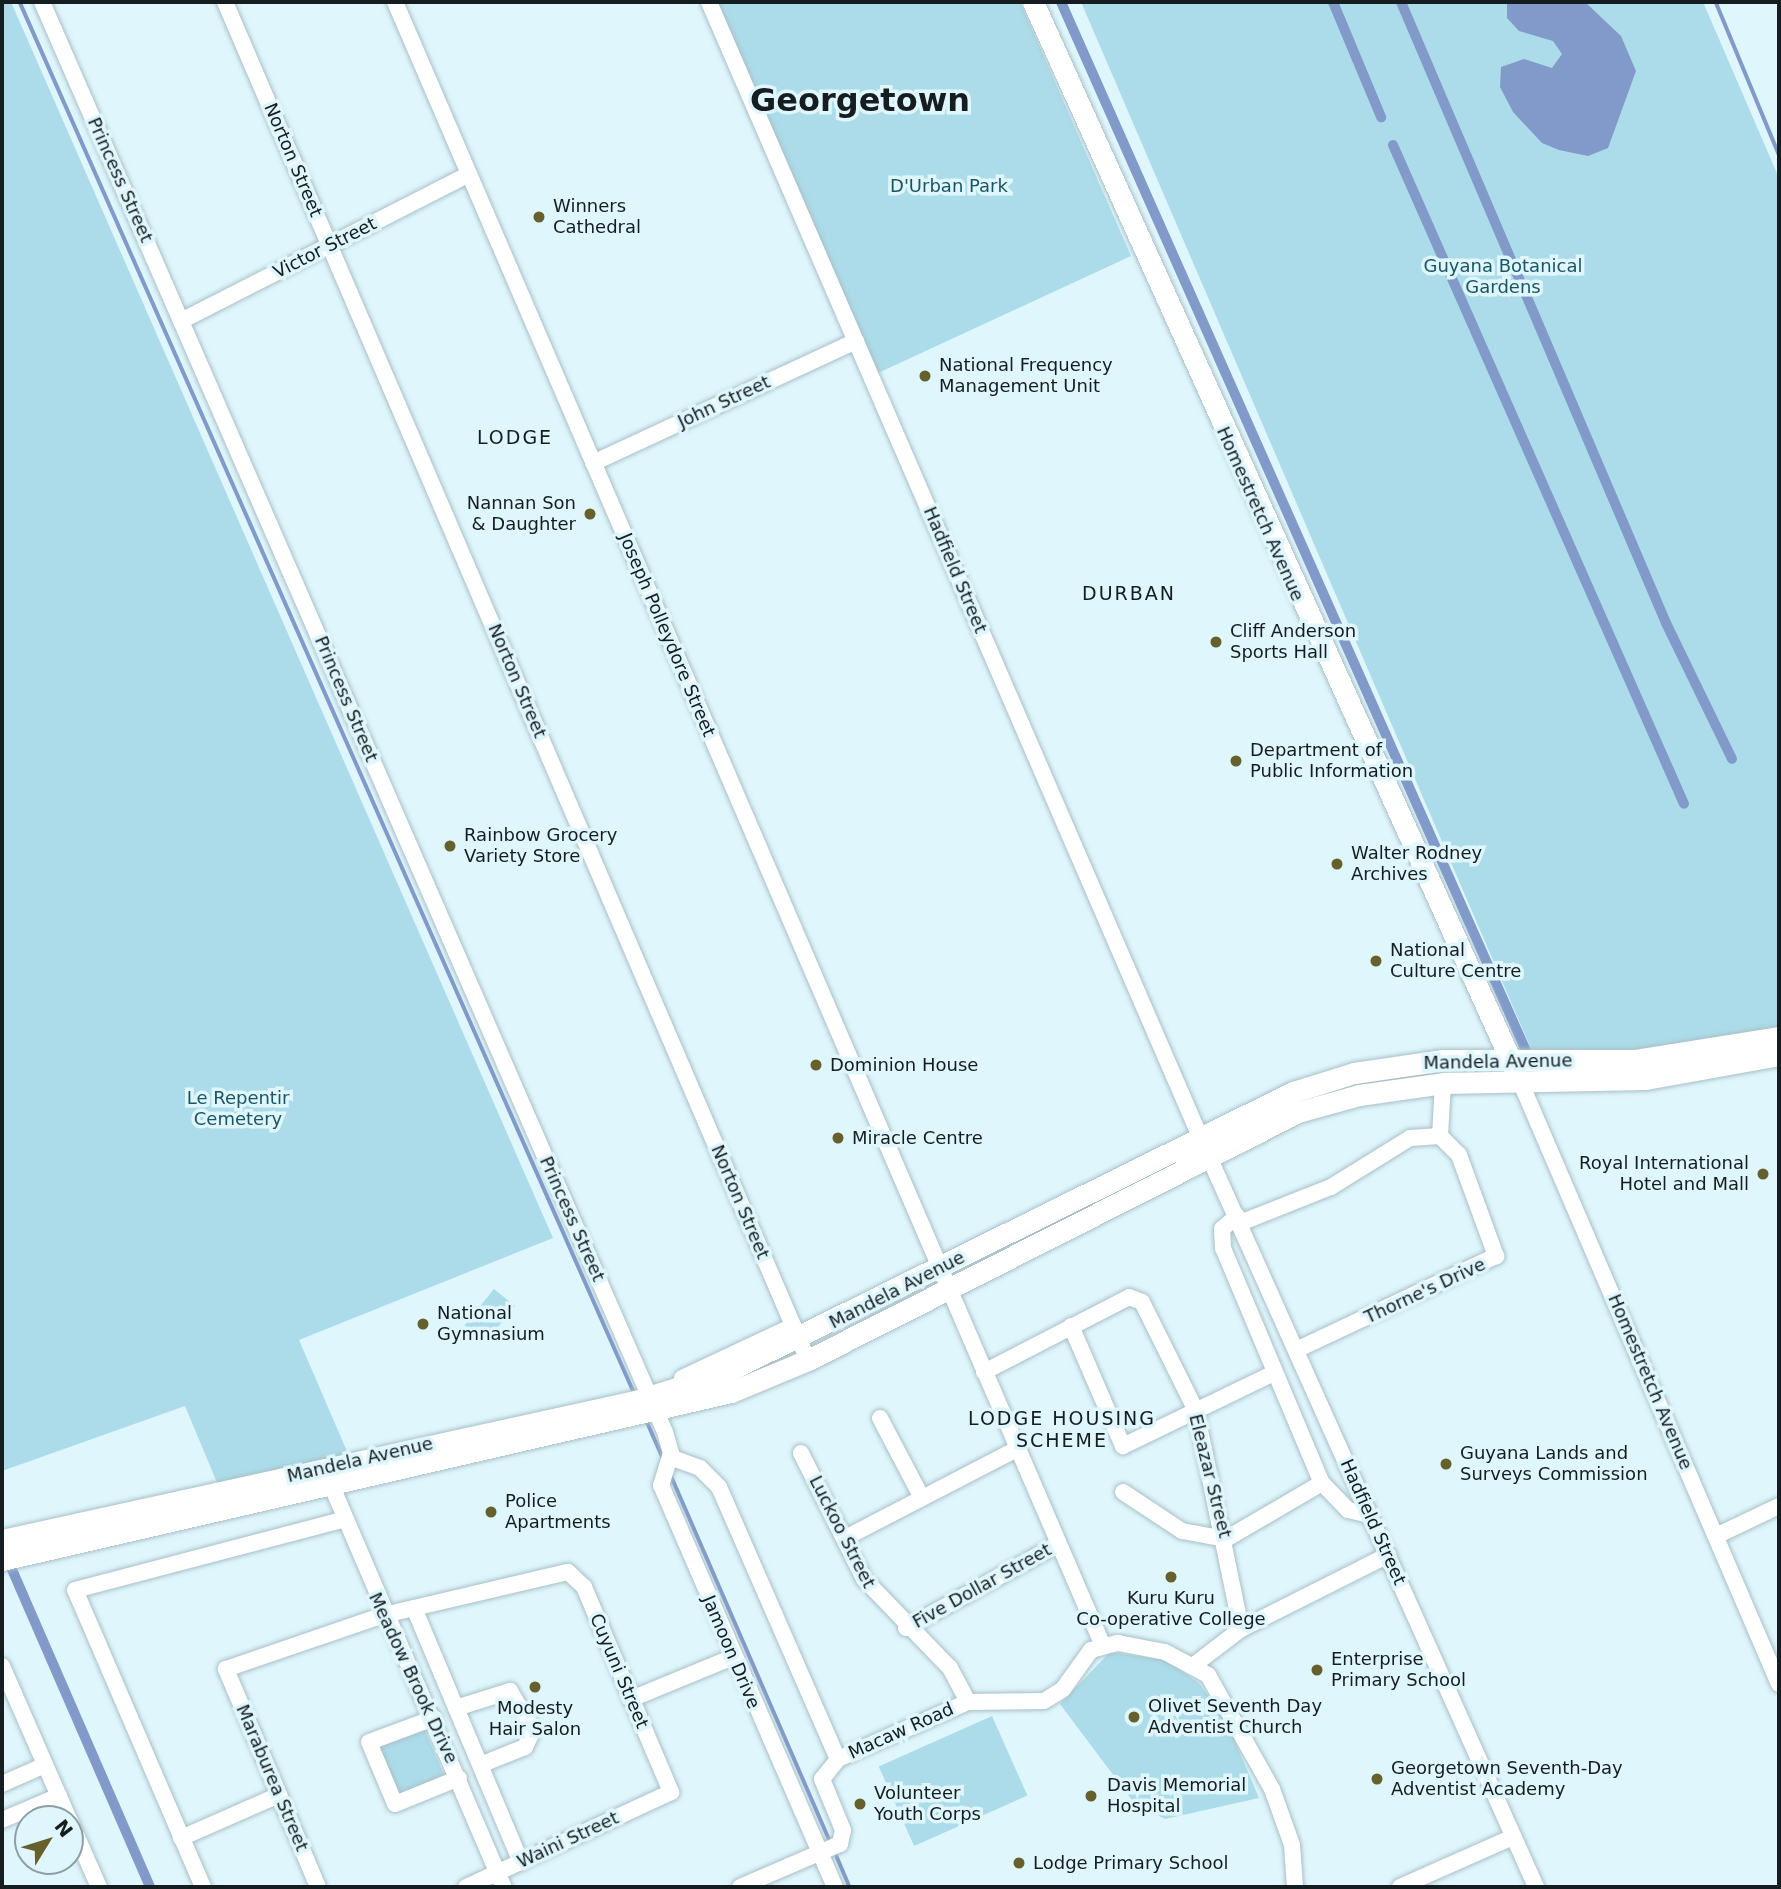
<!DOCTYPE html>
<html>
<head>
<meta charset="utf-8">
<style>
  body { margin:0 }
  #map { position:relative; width:1781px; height:1889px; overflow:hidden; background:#def6fc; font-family:"DejaVu Sans",sans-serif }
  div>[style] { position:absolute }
  .green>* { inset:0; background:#acdce9; transform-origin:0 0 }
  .water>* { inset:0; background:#819ac9 }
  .stream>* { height:3.5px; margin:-1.75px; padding:0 1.75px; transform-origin:1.75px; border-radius:1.75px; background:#819ac9 }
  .canal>* { height:10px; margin:-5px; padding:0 5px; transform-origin:5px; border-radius:5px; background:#819ac9 }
  .roads { filter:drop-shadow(0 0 2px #a9bfc6) drop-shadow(0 0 2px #a9bfc6) }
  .minor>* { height:16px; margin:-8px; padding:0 8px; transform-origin:8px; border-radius:8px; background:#fff }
  .major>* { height:21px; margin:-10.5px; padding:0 10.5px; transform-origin:10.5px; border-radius:10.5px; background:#fff }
  .dots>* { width:19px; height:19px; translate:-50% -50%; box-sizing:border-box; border:4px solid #def6fc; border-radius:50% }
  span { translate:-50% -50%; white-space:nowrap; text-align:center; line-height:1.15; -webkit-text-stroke:7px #def6fc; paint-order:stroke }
  .street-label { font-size:18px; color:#151d20 }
  .park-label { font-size:18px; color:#1b5564 }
  .poi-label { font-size:18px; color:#151d20 }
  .left { translate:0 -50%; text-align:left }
  .right { translate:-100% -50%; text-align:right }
  .neighbourhood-label { font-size:19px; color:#151d20; letter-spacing:2px }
  .town-label { font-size:32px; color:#151d20; font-weight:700 }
  .frame { position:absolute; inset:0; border:4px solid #151d20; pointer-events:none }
  .north { position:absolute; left:14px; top:1805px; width:70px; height:70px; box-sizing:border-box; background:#def6fc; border:2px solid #8e9fa4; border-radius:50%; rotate:52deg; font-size:19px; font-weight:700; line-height:28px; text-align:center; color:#151d20 }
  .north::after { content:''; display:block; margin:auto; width:24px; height:32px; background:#66602d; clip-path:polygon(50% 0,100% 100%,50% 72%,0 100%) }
</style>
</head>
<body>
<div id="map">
  <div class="green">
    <div style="clip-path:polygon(2px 2px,11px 2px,553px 1238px,299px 1340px,349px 1456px,218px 1485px,185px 1406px,2px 1471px)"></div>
    <div style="clip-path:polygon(717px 2px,1020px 2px,1131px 256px,878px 373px)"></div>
    <div style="clip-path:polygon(1081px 2px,1703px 2px,1779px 178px,1779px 1029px,1646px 1050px,1532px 1051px)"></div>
    <div style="left:494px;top:1289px;width:27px;height:47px;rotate:39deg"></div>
    <div style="clip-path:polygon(1110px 1652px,1165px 1660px,1199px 1683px,1225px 1718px,1259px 1798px,1165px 1819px,1135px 1804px,1060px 1704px)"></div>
    <div style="left:992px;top:1716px;width:87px;height:124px;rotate:66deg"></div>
    <div style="left:424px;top:1728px;width:51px;height:49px;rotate:67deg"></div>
  </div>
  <div class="water">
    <div style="clip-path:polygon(1507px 2px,1585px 2px,1621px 36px,1636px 71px,1608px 148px,1588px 156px,1559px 150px,1542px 143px,1513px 112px,1500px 87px,1501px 67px,1524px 59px,1552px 68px,1562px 54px,1553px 41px,1519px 31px,1507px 18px)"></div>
  </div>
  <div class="stream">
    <div style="left:20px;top:2px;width:1520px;rotate:66.17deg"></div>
    <div style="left:1716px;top:2px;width:165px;rotate:67.5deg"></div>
    <div style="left:646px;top:1419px;width:45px;rotate:66.3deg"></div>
    <div style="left:670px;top:1473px;width:401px;rotate:66.5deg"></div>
    <div style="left:835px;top:1852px;width:38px;rotate:67deg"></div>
  </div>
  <div class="canal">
    <div style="left:1061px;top:2px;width:1147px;rotate:66.09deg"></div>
    <div style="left:1333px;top:2px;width:125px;rotate:67.3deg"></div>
    <div style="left:1401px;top:2px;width:675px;rotate:66.89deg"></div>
    <div style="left:1666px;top:623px;width:151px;rotate:64.1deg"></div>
    <div style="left:1393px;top:145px;width:720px;rotate:66.17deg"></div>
    <div style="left:7px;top:1558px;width:359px;rotate:66.5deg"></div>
  </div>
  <div class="roads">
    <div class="minor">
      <div style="left:42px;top:2px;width:1560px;rotate:66.46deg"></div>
      <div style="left:665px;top:1432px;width:22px;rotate:74deg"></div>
      <div style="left:671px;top:1453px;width:34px;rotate:107deg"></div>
      <div style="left:661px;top:1485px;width:438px;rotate:66.6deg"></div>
      <div style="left:225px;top:2px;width:1478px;rotate:66.77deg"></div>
      <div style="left:395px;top:2px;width:1788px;rotate:66.7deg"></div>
      <div style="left:709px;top:2px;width:1239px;rotate:66.6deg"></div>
      <div style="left:1201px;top:1139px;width:820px;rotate:65.87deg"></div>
      <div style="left:181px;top:321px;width:323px;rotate:-27deg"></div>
      <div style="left:593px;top:463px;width:290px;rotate:-24.9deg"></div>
      <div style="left:1520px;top:1081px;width:656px;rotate:66.76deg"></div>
      <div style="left:1440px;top:1136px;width:53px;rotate:-86.8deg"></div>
      <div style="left:1237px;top:1216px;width:20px;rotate:139deg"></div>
      <div style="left:1222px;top:1229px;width:19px;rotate:87deg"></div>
      <div style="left:1223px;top:1248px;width:255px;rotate:67.2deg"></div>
      <div style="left:1322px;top:1483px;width:37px;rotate:46deg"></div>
      <div style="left:1348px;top:1510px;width:23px;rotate:13deg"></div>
      <div style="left:1240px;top:1223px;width:98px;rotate:-21.6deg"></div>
      <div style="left:1331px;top:1187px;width:93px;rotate:-31.8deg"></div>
      <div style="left:1410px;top:1138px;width:30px;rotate:-4deg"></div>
      <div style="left:1440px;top:1136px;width:27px;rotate:45deg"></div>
      <div style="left:1459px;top:1155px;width:108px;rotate:69.9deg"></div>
      <div style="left:1496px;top:1256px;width:221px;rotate:154.8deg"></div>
      <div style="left:1071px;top:1326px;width:131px;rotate:66.6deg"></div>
      <div style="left:1123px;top:1446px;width:168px;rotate:-25.8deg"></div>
      <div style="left:984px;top:1372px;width:163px;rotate:-27.3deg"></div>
      <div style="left:1129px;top:1297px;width:14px;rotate:21deg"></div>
      <div style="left:1142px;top:1302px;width:122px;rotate:63.6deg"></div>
      <div style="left:1196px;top:1411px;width:223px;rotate:78.3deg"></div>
      <div style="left:682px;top:1378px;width:123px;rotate:-25.1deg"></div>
      <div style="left:880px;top:1418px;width:90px;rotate:62.3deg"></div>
      <div style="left:801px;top:1453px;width:141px;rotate:63.4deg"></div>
      <div style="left:864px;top:1579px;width:124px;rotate:46deg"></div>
      <div style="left:950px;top:1668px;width:38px;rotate:62deg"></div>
      <div style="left:670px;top:1457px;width:32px;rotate:20deg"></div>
      <div style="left:700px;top:1468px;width:27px;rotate:45deg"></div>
      <div style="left:719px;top:1487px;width:297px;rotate:66.4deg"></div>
      <div style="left:327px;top:1475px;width:448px;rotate:66.8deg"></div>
      <div style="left:1123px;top:1492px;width:71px;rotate:33.5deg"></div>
      <div style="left:1182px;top:1531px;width:45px;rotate:10.3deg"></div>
      <div style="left:1226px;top:1539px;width:111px;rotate:-30.3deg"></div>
      <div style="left:1716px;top:1536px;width:70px;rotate:-25.5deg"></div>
      <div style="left:847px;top:1537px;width:191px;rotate:-27.4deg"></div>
      <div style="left:414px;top:1608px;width:276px;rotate:67.2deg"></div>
      <div style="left:906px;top:1628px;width:174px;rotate:-28.9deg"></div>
      <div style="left:1194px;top:1665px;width:59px;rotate:-37.5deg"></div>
      <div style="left:1241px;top:1629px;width:165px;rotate:-26.7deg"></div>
      <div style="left:2px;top:1666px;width:167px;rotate:66.4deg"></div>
      <div style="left:631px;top:1699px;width:110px;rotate:-22.4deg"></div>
      <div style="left:456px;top:1708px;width:57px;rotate:-17.5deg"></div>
      <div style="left:510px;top:1691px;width:45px;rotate:59.5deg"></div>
      <div style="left:533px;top:1730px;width:19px;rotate:115deg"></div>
      <div style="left:525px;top:1747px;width:48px;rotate:158.2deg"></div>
      <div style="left:434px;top:1718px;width:69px;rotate:159.7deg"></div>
      <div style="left:369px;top:1742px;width:67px;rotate:67.2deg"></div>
      <div style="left:395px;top:1804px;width:69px;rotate:-22.1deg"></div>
      <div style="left:2px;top:1784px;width:47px;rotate:-23.8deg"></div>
      <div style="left:2px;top:1820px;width:62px;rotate:-22.8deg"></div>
      <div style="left:70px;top:1821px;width:72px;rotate:66.3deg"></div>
      <div style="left:181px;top:1838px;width:107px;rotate:-23.7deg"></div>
      <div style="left:203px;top:1887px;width:323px;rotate:-113.3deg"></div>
      <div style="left:75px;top:1590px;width:275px;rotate:-14.7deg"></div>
      <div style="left:318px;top:1887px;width:237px;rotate:-112.9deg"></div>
      <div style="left:226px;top:1669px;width:167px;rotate:-18.9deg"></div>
      <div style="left:384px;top:1615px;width:189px;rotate:-13.2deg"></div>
      <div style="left:568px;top:1572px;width:22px;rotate:43deg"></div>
      <div style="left:584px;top:1587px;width:223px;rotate:67deg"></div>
      <div style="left:671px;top:1792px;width:226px;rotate:155.1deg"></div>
      <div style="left:740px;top:1887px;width:109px;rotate:-23.3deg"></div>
      <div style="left:840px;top:1844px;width:14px;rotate:-78deg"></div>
      <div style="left:843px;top:1830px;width:55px;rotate:-112.4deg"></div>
      <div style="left:822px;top:1779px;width:26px;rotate:-51deg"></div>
      <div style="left:838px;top:1759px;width:142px;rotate:-23.7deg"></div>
      <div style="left:968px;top:1702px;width:76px;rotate:-0.8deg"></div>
      <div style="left:1044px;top:1701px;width:22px;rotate:-32deg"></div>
      <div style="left:1063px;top:1689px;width:48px;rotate:-54.3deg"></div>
      <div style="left:1091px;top:1650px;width:28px;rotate:-15deg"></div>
      <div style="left:1118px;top:1643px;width:48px;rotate:10.8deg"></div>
      <div style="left:1165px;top:1652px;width:49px;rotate:28.1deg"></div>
      <div style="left:1208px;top:1675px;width:131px;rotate:60.7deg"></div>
      <div style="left:1272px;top:1789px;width:59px;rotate:70.3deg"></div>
      <div style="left:1292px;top:1845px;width:42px;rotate:85.9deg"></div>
      <div style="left:1400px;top:1887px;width:124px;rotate:-23.9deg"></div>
    </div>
    <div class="major">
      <div style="left:1033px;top:2px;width:1174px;rotate:65.71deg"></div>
      <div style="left:2px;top:1540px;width:648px;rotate:-12.38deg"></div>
      <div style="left:635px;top:1401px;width:93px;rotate:-17.5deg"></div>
      <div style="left:724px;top:1373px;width:635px;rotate:-26.28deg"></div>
      <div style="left:1293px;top:1092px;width:64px;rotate:-17.3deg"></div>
      <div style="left:1354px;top:1073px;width:90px;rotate:-8.3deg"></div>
      <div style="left:1443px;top:1060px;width:192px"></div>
      <div style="left:1635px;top:1060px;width:146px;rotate:-9.1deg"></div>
      <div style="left:2px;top:1560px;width:748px;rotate:-12.98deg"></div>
      <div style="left:731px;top:1392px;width:83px;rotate:-22.6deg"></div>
      <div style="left:808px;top:1360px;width:549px;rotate:-26.84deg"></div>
      <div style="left:1298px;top:1112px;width:63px;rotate:-15.6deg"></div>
      <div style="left:1359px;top:1095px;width:85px;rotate:-8.1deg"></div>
      <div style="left:1443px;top:1083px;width:202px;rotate:-1.1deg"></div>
      <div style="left:1645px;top:1079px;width:136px;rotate:-10.2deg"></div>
    </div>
  </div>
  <div class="dots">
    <div style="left:539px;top:217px;background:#66602d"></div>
    <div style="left:925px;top:376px;background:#66602d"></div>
    <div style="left:590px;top:514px;background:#66602d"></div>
    <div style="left:1216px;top:642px;background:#66602d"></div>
    <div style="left:1236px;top:761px;background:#66602d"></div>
    <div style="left:450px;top:846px;background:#66602d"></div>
    <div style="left:1337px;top:864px;background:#66602d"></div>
    <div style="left:1376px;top:961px;background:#66602d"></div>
    <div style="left:816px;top:1065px;background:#66602d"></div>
    <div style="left:838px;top:1138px;background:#66602d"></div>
    <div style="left:1763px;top:1174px;background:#66602d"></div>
    <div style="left:423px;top:1324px;background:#66602d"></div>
    <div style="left:1446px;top:1464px;background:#66602d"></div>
    <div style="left:491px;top:1512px;background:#66602d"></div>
    <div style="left:1171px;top:1577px;background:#66602d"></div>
    <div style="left:1317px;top:1670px;background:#66602d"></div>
    <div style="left:535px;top:1687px;background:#66602d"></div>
    <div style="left:1134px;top:1717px;background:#66602d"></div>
    <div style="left:1377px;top:1779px;background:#66602d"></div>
    <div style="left:1091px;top:1796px;background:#66602d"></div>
    <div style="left:860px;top:1804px;background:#66602d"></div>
    <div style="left:1019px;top:1863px;background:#66602d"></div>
  </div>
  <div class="street-label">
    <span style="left:293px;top:160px;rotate:67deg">Norton Street</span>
    <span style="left:120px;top:180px;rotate:66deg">Princess Street</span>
    <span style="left:325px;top:248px;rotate:-27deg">Victor Street</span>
    <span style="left:724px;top:402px;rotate:-25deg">John Street</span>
    <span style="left:1260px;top:514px;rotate:66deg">Homestretch Avenue</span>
    <span style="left:955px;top:570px;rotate:67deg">Hadfield Street</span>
    <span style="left:667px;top:635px;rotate:67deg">Joseph Polleydore Street</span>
    <span style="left:517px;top:681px;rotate:67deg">Norton Street</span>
    <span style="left:346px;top:699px;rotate:67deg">Princess Street</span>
    <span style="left:1498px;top:1062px;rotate:-1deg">Mandela Avenue</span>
    <span style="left:740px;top:1202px;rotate:67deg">Norton Street</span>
    <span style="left:572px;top:1219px;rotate:66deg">Princess Street</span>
    <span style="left:897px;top:1290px;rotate:-27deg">Mandela Avenue</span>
    <span style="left:1425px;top:1291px;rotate:-25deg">Thorne's Drive</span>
    <span style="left:1650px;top:1382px;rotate:67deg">Homestretch Avenue</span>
    <span style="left:360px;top:1460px;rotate:-13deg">Mandela Avenue</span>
    <span style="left:1210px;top:1476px;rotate:76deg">Eleazar Street</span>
    <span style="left:1373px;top:1522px;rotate:66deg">Hadfield Street</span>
    <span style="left:842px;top:1532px;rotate:63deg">Luckoo Street</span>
    <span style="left:982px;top:1586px;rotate:-29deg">Five Dollar Street</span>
    <span style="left:731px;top:1652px;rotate:67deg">Jamoon Drive</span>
    <span style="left:619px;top:1671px;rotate:67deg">Cuyuni Street</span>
    <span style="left:413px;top:1678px;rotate:65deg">Meadow Brook Drive</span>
    <span style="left:901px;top:1731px;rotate:-24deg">Macaw Road</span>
    <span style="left:272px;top:1778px;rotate:67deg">Maraburea Street</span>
    <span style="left:568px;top:1840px;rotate:-25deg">Waini Street</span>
  </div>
  <div class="park-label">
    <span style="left:949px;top:186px">D'Urban Park</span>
    <span style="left:1503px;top:277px">Guyana Botanical<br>Gardens</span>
    <span style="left:238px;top:1109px">Le Repentir<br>Cemetery</span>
  </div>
  <div class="poi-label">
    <span class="left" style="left:553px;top:217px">Winners<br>Cathedral</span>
    <span class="left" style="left:939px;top:376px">National Frequency<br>Management Unit</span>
    <span class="right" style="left:576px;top:514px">Nannan Son<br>&amp; Daughter</span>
    <span class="left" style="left:1230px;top:642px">Cliff Anderson<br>Sports Hall</span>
    <span class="left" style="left:1250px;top:761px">Department of<br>Public Information</span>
    <span class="left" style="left:464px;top:846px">Rainbow Grocery<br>Variety Store</span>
    <span class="left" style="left:1351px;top:864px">Walter Rodney<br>Archives</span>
    <span class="left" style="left:1390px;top:961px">National<br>Culture Centre</span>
    <span class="left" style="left:830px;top:1065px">Dominion House</span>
    <span class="left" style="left:852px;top:1138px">Miracle Centre</span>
    <span class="right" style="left:1749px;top:1174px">Royal International<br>Hotel and Mall</span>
    <span class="left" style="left:437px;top:1324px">National<br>Gymnasium</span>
    <span class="left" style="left:1460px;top:1464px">Guyana Lands and<br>Surveys Commission</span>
    <span class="left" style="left:505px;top:1512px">Police<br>Apartments</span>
    <span style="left:1171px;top:1609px">Kuru Kuru<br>Co-operative College</span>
    <span class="left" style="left:1331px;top:1670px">Enterprise<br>Primary School</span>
    <span class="left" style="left:1148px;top:1717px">Olivet Seventh Day<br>Adventist Church</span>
    <span style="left:535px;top:1719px">Modesty<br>Hair Salon</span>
    <span class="left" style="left:1391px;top:1779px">Georgetown Seventh-Day<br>Adventist Academy</span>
    <span class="left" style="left:1107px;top:1796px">Davis Memorial<br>Hospital</span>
    <span class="left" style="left:874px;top:1804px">Volunteer<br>Youth Corps</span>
    <span class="left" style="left:1033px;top:1863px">Lodge Primary School</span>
  </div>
  <div class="neighbourhood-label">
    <span style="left:515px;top:438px">LODGE</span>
    <span style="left:1129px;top:594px">DURBAN</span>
    <span style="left:1062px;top:1430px">LODGE HOUSING<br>SCHEME</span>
  </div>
  <div class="town-label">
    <span style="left:860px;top:100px">Georgetown</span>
  </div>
  <div class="frame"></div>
  <div class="north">N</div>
</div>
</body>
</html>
